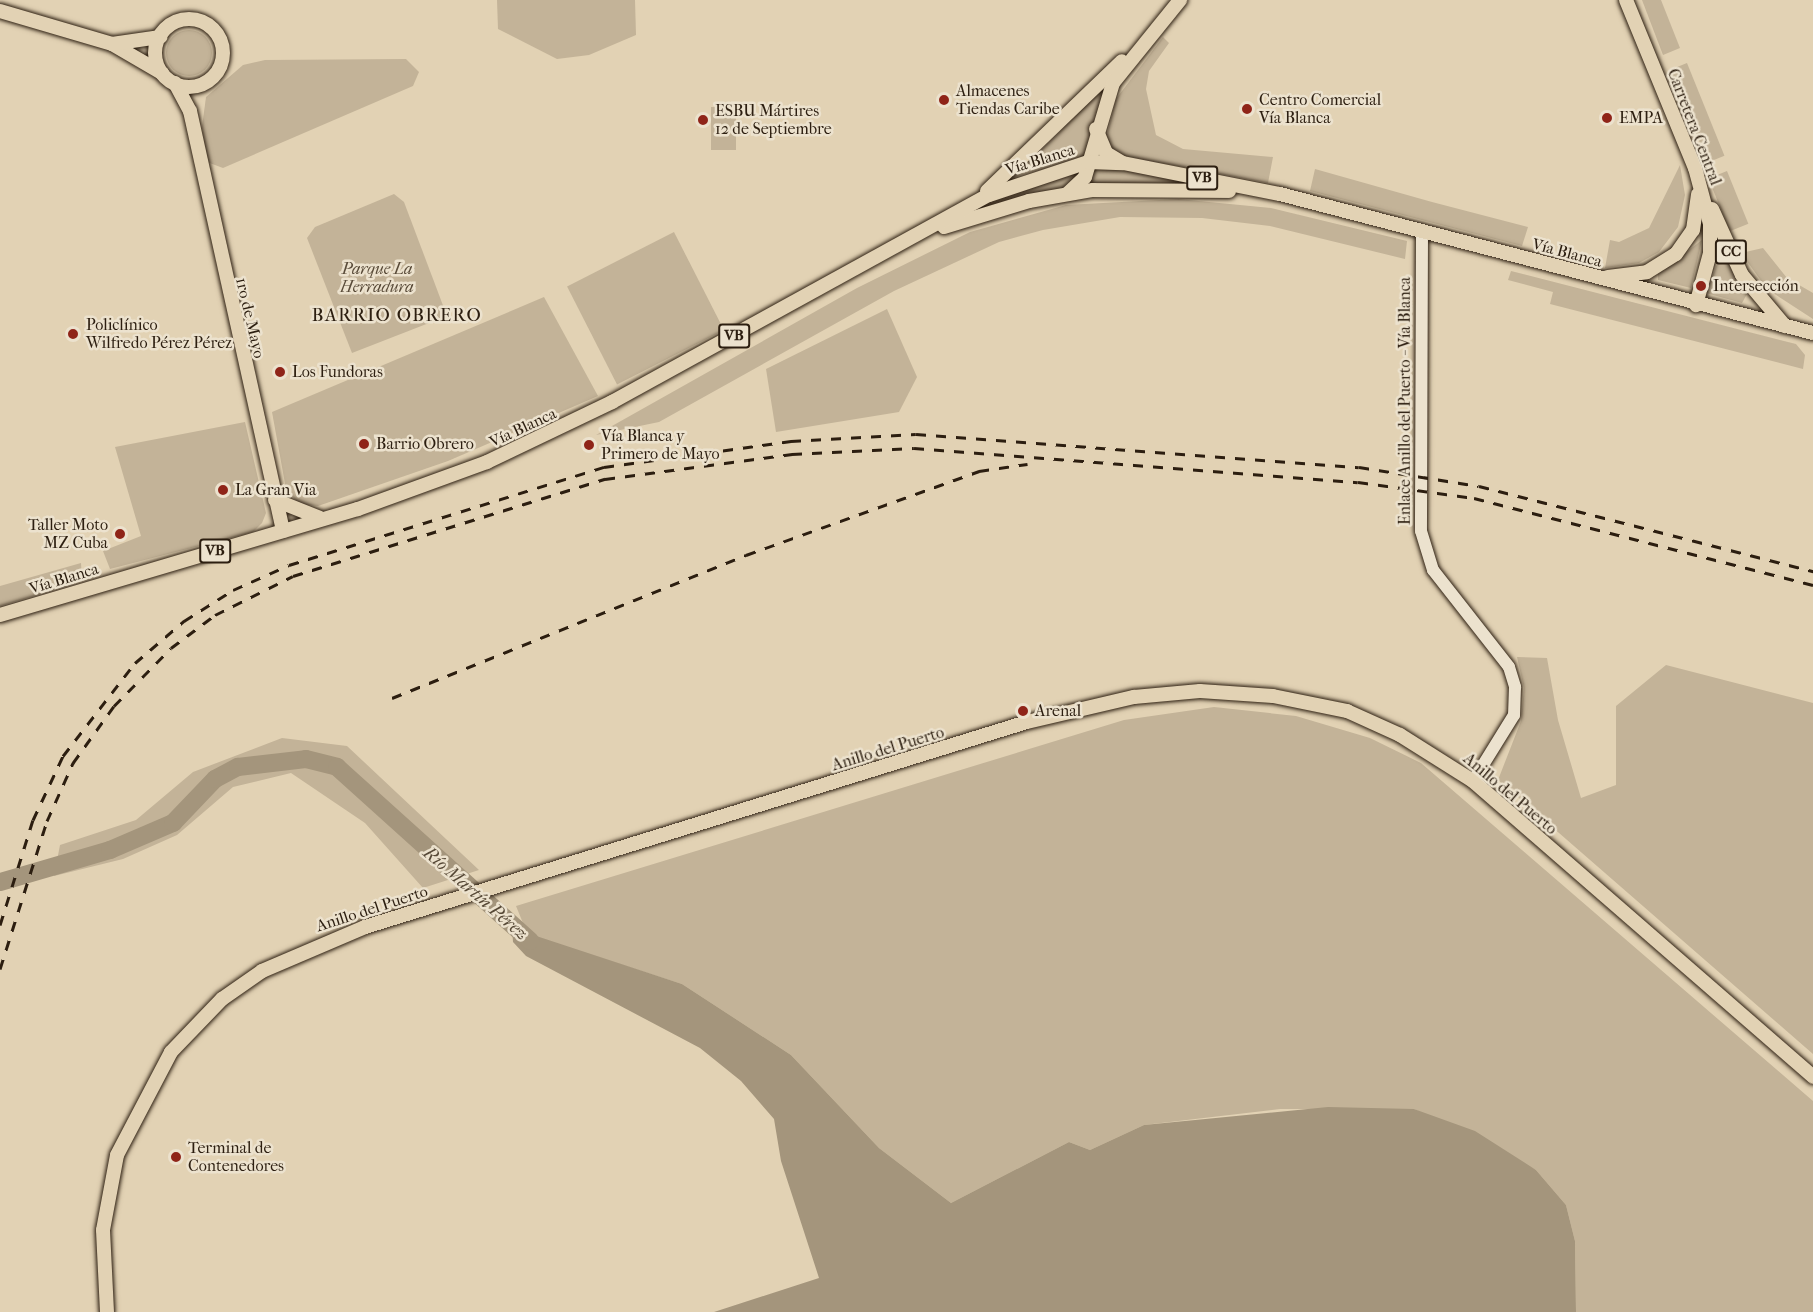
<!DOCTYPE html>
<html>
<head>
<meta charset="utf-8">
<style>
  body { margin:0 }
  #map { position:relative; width:1813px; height:1312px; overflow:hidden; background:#e2d2b4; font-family:"IM FELL French Canon",serif }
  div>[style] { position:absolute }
  .green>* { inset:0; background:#c3b398; transform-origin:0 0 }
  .round { border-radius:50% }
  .water>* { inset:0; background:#a4957c }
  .river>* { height:18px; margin:-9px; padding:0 9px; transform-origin:9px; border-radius:9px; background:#a4957c }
  .roads { filter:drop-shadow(0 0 2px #2c1e10) drop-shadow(0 0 2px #2c1e10) }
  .secondary>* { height:12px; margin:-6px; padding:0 6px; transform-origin:6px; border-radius:6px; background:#ece2ce }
  .primary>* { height:14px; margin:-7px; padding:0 7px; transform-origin:7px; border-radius:7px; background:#e2d2b4 }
  .primary>.ring { margin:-7px; padding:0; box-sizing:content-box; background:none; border:14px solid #e2d2b4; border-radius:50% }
  .rail>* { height:3px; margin-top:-1.5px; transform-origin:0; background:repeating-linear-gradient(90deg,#2c1e10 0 10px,transparent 0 20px) }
  .dots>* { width:16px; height:16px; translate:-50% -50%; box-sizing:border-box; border:3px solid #ece2ce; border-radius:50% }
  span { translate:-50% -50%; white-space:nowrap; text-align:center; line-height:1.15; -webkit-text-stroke:5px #ece2ce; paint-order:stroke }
  .shield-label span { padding:2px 4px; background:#ece2ce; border:2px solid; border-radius:4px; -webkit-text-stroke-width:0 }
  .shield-label { font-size:15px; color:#2c1e10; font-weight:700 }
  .poi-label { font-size:16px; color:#2c1e10 }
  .left { translate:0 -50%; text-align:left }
  .right { translate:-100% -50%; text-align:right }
  .street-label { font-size:16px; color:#2c1e10 }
  .park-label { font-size:16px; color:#594b39; font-style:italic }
  .neighbourhood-label { font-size:18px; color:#2c1e10; letter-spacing:1.5px }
  .water-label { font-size:18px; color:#564836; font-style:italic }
</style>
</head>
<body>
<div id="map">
  <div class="green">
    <div style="clip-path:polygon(497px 0,635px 0,636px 35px,589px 55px,557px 59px,498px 29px)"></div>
    <div style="clip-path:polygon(1642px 0,1661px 0,1680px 48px,1663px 55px)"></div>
    <div class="round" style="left:166px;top:30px;width:46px;height:46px"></div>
    <div style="clip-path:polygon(1163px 37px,1169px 43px,1149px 71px,1146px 89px,1156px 135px,1183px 149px,1273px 157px,1268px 183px,1114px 154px,1106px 139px,1116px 99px)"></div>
    <div style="clip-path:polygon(406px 59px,419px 72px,413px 86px,223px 168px,207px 162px,202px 127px,206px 97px,243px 65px,265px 60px)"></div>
    <div style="left:1687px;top:63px;width:100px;height:18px;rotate:68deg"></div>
    <div style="clip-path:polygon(1108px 78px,1085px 157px,1012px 178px,1057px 135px)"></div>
    <div style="left:711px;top:107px;width:25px;height:43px"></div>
    <div style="clip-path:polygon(1680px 165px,1685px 195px,1678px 227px,1659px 252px,1639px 263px,1605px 268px,1610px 240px,1619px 242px,1649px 228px)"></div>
    <div style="clip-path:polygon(1094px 168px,1136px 171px,1221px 186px,1091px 185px)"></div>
    <div style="clip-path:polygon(1315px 169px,1432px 202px,1528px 227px,1522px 246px,1310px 191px)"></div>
    <div style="clip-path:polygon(1081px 170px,1066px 187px,964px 216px,1026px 187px)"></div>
    <div style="left:1727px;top:171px;width:57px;height:20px;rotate:68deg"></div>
    <div style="clip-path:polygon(394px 194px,404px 202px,447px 316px,352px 353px,307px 238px,315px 227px)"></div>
    <div style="clip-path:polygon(1178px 199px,1271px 208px,1407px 241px,1405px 259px,1270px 226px,1202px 218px,1120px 217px,1043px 230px,999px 242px,894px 291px,659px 422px,596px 435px,857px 288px,970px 232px,1066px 205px)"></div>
    <div style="left:674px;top:232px;width:110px;height:120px;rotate:63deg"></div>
    <div style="clip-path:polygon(1702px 240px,1691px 288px,1658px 280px,1658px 274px)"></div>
    <div style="clip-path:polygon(1763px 248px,1787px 278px,1813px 293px,1813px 319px,1767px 289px,1741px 253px)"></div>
    <div style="clip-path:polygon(1722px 251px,1747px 294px,1742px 303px,1706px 293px)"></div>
    <div style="clip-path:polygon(1511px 271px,1796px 344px,1805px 355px,1803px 369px,1550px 304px,1553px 292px,1508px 280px)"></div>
    <div style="clip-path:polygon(544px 297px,598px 396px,448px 461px,318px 506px,299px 504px,286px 489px,272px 412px)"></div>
    <div style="clip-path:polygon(887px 309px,917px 377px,899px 412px,776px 432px,766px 369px)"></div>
    <div style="clip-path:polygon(245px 422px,266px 513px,262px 523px,253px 532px,110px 569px,103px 551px,141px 536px,115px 447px)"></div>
    <div style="clip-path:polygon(81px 563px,82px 578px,71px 585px,0 606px,0 586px)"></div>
    <div style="clip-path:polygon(1517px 657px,1547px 658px,1558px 720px,1581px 798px,1616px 785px,1616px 706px,1666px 665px,1813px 703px,1813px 1054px,1498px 780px,1521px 721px,1524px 688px)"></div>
    <div style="clip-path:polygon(1214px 707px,1296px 716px,1370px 738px,1421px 763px,1813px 1101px,1813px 1312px,1576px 1312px,1575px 1241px,1566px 1205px,1536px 1170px,1414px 1109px,1280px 1109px,1144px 1125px,1090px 1150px,1069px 1142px,951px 1203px,879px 1148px,791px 1055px,682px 984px,541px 939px,525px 928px,516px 906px,1124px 720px)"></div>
    <div style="clip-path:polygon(282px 738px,347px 746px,479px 870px,423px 888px,365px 823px,291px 773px,233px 787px,177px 835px,123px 859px,54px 876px,60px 845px,136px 820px,193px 772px)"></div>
  </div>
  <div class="water">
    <div style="clip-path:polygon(512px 928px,682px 984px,791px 1055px,879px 1148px,951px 1203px,1069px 1142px,1090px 1150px,1144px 1125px,1328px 1107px,1414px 1109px,1475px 1131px,1536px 1170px,1566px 1205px,1575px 1241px,1576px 1312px,714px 1312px,819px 1278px,781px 1161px,774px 1119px,741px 1081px,700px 1048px,526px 956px,513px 942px)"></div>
  </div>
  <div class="river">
    <div style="left:0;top:882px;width:115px;rotate:-16.2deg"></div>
    <div style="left:110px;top:850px;width:69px;rotate:-23.2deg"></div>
    <div style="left:173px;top:823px;width:61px;rotate:-46.3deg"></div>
    <div style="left:215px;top:779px;width:26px;rotate:-28deg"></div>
    <div style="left:238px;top:767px;width:68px;rotate:-6.7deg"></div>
    <div style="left:306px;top:759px;width:32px;rotate:14deg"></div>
    <div style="left:337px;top:767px;width:260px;rotate:42deg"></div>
  </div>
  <div class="roads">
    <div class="secondary">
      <div style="left:1422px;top:233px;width:298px;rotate:90.2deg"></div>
      <div style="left:1421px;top:531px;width:41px;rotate:72.9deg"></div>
      <div style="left:1433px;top:570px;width:123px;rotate:51.9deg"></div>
      <div style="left:1509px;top:667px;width:21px;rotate:73deg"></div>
      <div style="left:1515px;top:687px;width:28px;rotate:92deg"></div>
      <div style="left:1514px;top:715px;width:78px;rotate:121.8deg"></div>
    </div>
    <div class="primary">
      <div style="left:1626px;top:0;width:182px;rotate:67.7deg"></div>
      <div style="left:1695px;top:168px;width:58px;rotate:75deg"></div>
      <div style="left:1710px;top:224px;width:29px;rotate:90deg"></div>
      <div style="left:1710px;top:253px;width:54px;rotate:105.1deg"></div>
      <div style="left:0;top:11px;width:117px;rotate:16.4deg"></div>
      <div style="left:112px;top:44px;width:58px;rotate:30.1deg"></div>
      <div class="ring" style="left:155px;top:19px;width:54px;height:54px"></div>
      <div style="left:112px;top:44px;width:49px;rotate:-8.3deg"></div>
      <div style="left:175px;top:83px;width:32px;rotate:62deg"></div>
      <div style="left:190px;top:111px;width:430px;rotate:77.5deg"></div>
      <div style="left:1096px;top:129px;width:26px;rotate:67deg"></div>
      <div style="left:1106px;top:153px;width:17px;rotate:31deg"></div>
      <div style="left:987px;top:191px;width:187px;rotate:-43.9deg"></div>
      <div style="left:1068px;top:193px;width:23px;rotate:-43deg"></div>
      <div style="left:1085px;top:177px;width:98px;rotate:-73.4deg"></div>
      <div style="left:1113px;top:83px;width:107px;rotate:-51.1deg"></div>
      <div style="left:1712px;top:209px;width:72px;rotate:65.6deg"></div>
      <div style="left:1742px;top:275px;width:67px;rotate:49.9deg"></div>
      <div style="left:944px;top:227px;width:89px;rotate:-17deg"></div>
      <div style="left:1029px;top:201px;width:65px;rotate:-9.8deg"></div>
      <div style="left:1093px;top:190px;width:136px;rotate:0.4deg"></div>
      <div style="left:1608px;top:277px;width:39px;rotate:-7deg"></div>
      <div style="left:1647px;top:272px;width:34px;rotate:-32deg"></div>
      <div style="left:1676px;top:254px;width:29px;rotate:-55deg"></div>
      <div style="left:1693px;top:230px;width:36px;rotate:-82deg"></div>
      <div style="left:275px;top:500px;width:48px;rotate:21.8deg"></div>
      <div style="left:0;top:615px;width:373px;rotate:-16.5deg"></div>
      <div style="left:358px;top:509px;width:137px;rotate:-20deg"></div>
      <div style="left:487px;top:462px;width:139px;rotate:-25.6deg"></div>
      <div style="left:612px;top:402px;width:430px;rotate:-28.8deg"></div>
      <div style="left:989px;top:195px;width:104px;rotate:-18.4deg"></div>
      <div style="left:1088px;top:162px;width:35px;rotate:2deg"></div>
      <div style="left:1123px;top:163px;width:160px;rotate:11.2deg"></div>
      <div style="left:1280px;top:194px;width:551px;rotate:14.62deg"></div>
      <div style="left:107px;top:1312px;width:82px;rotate:-92.8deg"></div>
      <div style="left:103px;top:1230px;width:76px;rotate:-79.4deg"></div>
      <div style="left:117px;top:1155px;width:116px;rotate:-62.3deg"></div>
      <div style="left:171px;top:1052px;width:74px;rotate:-46.1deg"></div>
      <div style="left:222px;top:999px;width:49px;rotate:-35deg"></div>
      <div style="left:262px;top:971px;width:112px;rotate:-23.1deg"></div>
      <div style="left:365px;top:927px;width:693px;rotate:-17.21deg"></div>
      <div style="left:1027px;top:722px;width:110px;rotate:-13.2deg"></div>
      <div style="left:1134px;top:697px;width:66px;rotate:-5.2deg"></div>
      <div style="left:1200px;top:691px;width:73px;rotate:3.9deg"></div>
      <div style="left:1273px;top:696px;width:76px;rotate:11.5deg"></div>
      <div style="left:1347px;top:711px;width:58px;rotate:24.4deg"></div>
      <div style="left:1400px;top:735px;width:86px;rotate:32.2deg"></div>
      <div style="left:1473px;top:781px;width:451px;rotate:41deg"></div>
    </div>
  </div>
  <div class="rail">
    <div style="left:392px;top:698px;width:382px;rotate:-22deg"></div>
    <div style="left:746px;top:555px;width:248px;rotate:-19.8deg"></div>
    <div style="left:979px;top:471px;width:49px;rotate:-8.3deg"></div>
    <div style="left:0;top:925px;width:110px;rotate:-72.6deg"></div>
    <div style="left:33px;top:820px;width:71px;rotate:-64.9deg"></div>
    <div style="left:63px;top:756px;width:118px;rotate:-52.3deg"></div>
    <div style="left:135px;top:663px;width:65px;rotate:-40.6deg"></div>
    <div style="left:184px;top:621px;width:58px;rotate:-32.3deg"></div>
    <div style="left:233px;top:590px;width:61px;rotate:-24.1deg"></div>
    <div style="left:289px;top:565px;width:330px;rotate:-17.3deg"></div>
    <div style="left:604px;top:467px;width:189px;rotate:-7.9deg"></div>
    <div style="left:791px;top:441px;width:125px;rotate:-3.2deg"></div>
    <div style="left:916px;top:434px;width:444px;rotate:4.3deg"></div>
    <div style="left:1359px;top:467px;width:121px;rotate:9deg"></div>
    <div style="left:1479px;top:486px;width:345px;rotate:14.3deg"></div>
    <div style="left:0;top:969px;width:155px;rotate:-72.4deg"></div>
    <div style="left:47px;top:821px;width:64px;rotate:-65.9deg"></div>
    <div style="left:73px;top:763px;width:70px;rotate:-54.3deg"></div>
    <div style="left:114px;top:706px;width:81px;rotate:-45.5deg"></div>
    <div style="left:171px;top:648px;width:55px;rotate:-36.9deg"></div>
    <div style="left:215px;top:615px;width:87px;rotate:-26.6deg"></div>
    <div style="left:293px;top:576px;width:327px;rotate:-17.3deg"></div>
    <div style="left:605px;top:479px;width:189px;rotate:-7.6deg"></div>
    <div style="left:792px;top:454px;width:122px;rotate:-2.8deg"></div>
    <div style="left:914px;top:448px;width:445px;rotate:4.4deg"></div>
    <div style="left:1358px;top:482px;width:117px;rotate:7.9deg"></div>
    <div style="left:1474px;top:498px;width:350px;rotate:14.4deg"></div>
  </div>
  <div class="dots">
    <div style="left:944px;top:100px;background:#8f2418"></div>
    <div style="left:1247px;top:109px;background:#8f2418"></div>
    <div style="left:1607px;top:118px;background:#8f2418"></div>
    <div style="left:703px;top:120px;background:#8f2418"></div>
    <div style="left:1701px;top:286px;background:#8f2418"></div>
    <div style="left:73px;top:334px;background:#8f2418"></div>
    <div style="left:280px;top:372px;background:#8f2418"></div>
    <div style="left:364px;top:444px;background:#8f2418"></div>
    <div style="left:589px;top:445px;background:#8f2418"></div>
    <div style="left:223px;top:490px;background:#8f2418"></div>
    <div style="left:120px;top:534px;background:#8f2418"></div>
    <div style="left:1023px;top:711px;background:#8f2418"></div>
    <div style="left:176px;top:1157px;background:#8f2418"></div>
  </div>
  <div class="shield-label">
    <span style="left:1202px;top:178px">VB</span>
    <span style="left:1731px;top:252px">CC</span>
    <span style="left:734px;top:336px">VB</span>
    <span style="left:215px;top:551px">VB</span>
  </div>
  <div class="poi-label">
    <span class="left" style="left:956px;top:100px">Almacenes<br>Tiendas Caribe</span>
    <span class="left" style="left:1259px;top:109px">Centro Comercial<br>Vía Blanca</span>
    <span class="left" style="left:715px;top:120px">ESBU Mártires<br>12 de Septiembre</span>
    <span class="left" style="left:1619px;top:118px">EMPA</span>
    <span class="left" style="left:1713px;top:286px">Intersección</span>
    <span class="left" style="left:86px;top:334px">Policlínico<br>Wilfredo Pérez Pérez</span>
    <span class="left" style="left:292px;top:372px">Los Fundoras</span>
    <span class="left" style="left:601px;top:445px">Vía Blanca y<br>Primero de Mayo</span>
    <span class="left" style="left:376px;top:444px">Barrio Obrero</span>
    <span class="left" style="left:235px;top:490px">La Gran Via</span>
    <span class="right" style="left:108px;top:534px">Taller Moto<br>MZ Cuba</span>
    <span class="left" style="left:1035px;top:711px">Arenal</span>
    <span class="left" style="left:188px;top:1157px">Terminal de<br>Contenedores</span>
  </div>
  <div class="street-label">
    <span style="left:1694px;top:127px;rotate:69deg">Carretera Central</span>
    <span style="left:1040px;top:160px;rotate:-17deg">Vía Blanca</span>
    <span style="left:1567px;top:253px;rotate:15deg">Vía Blanca</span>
    <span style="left:250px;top:318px;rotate:77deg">1ro de Mayo</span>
    <span style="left:1405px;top:401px;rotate:-90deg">Enlace Anillo del Puerto - Vía Blanca</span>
    <span style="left:523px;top:428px;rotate:-25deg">Vía Blanca</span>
    <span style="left:64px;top:579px;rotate:-17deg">Vía Blanca</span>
    <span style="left:888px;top:749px;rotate:-17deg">Anillo del Puerto</span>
    <span style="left:1510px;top:794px;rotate:40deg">Anillo del Puerto</span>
    <span style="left:372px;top:909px;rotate:-18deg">Anillo del Puerto</span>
  </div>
  <div class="park-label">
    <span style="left:377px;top:278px">Parque La<br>Herradura</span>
  </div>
  <div class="neighbourhood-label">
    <span style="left:397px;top:316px">BARRIO OBRERO</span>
  </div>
  <div class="water-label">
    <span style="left:475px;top:894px;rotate:41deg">Río Martín Pérez</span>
  </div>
</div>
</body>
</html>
